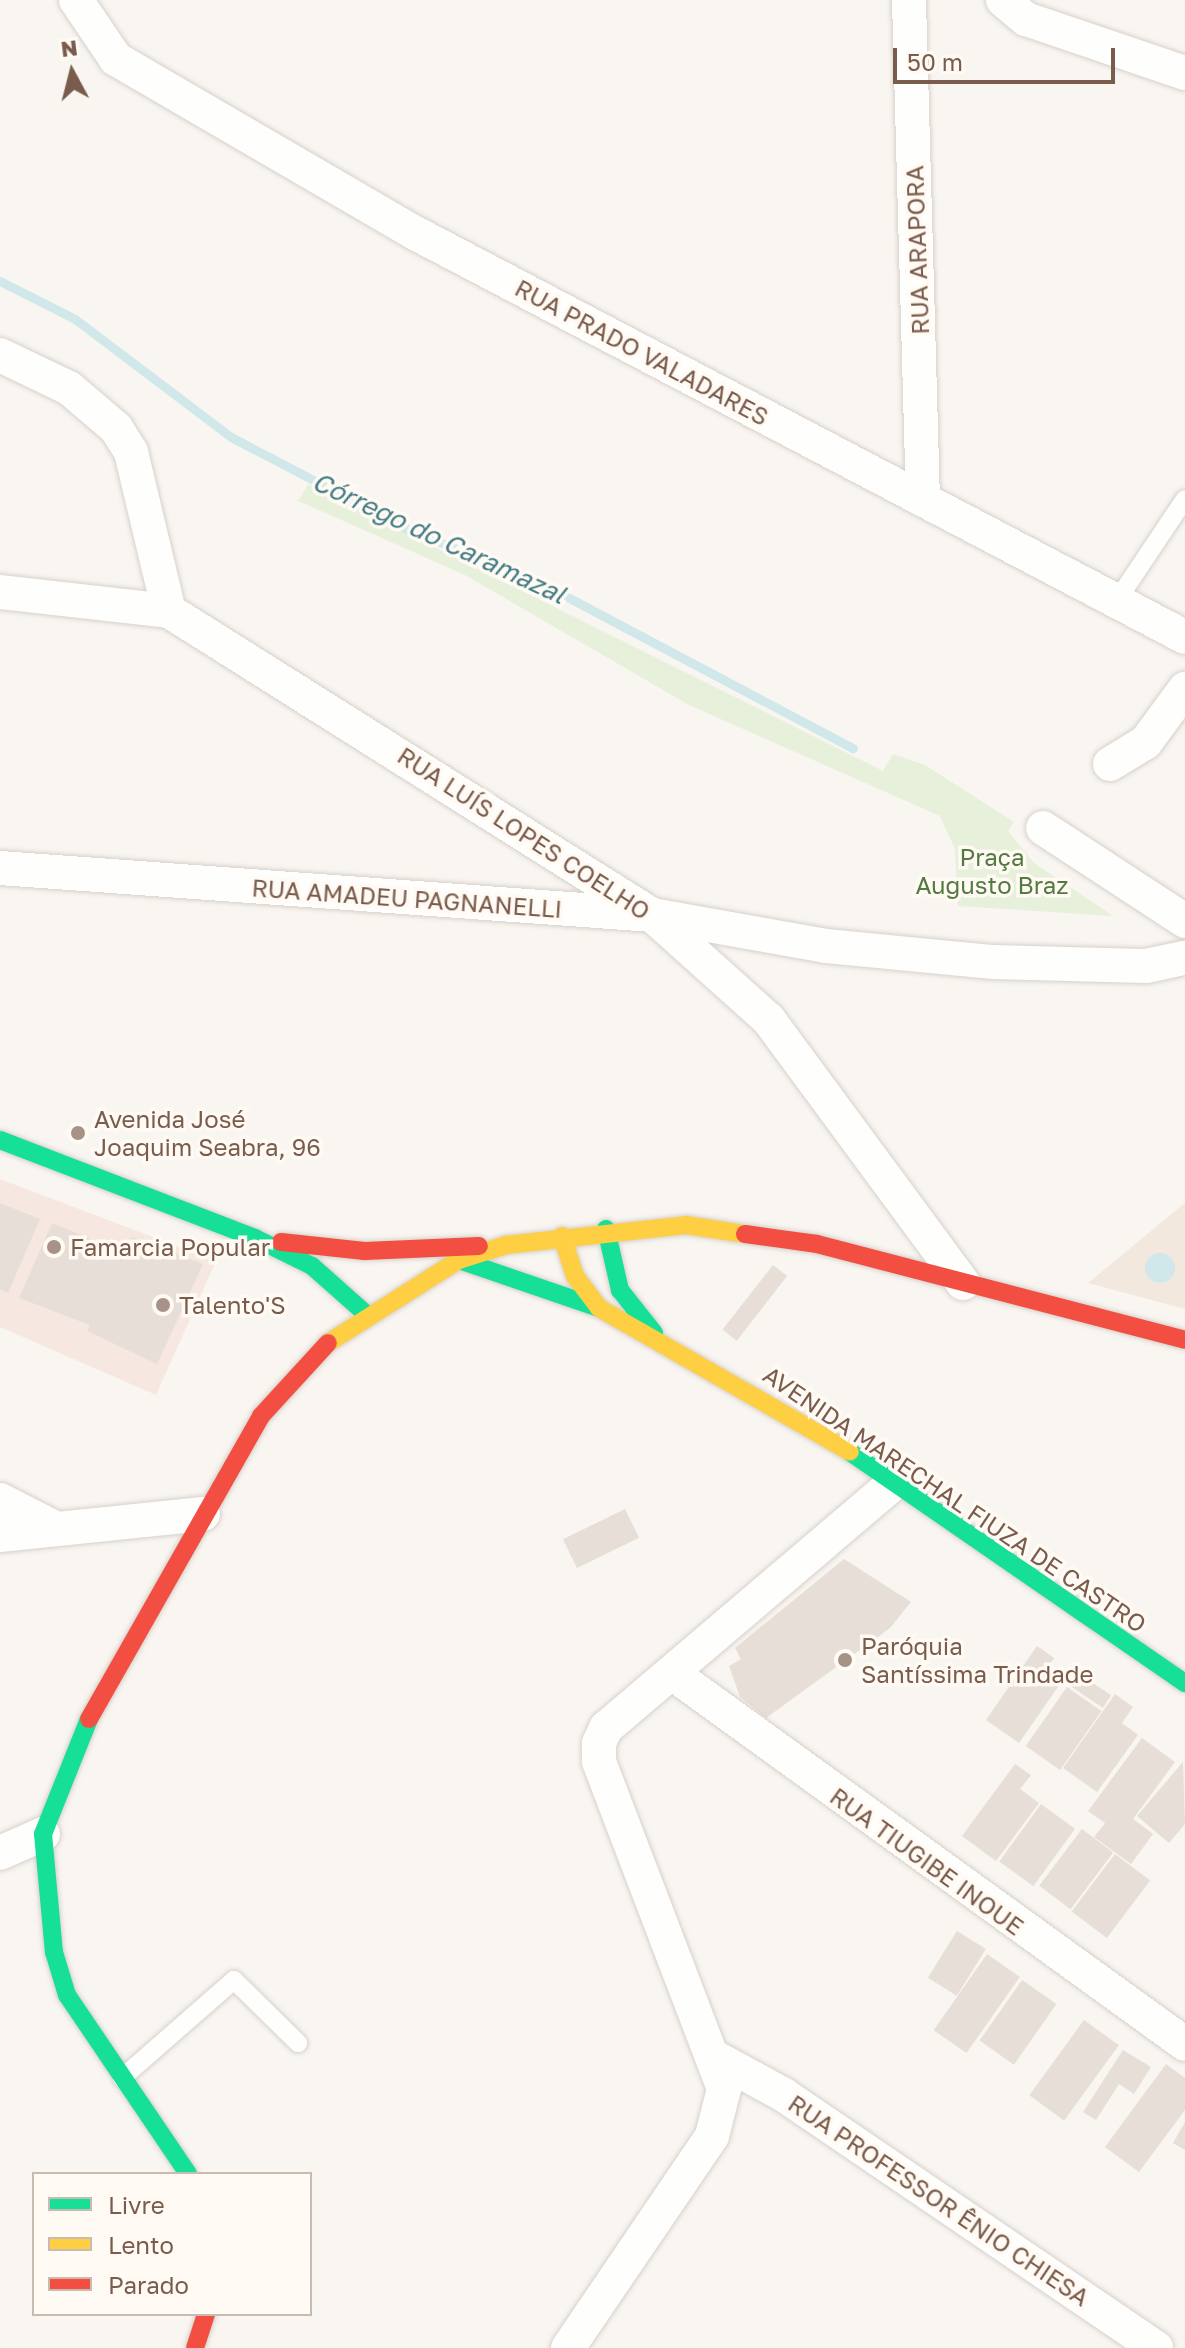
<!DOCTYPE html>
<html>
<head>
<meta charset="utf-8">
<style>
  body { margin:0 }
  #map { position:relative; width:1185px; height:2348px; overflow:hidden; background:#f9f5f0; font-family:"Golos Text",sans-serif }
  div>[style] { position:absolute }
  .residential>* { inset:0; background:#f2e8de }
  .commercial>* { inset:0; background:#f6e8e1 }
  .green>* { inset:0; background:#e7f0db }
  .water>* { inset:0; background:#d0e8ea }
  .round { border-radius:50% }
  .stream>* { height:9px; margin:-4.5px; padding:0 4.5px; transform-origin:4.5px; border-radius:4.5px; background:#d0e8ea }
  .building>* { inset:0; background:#e6ded7; transform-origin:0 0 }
  .roads { filter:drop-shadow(0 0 2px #d7d1cb) drop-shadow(0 0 2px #d7d1cb) }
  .lane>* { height:18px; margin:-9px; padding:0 9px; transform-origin:9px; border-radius:9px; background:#fefefd }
  .street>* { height:34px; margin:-17px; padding:0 17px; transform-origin:17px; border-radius:17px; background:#fefefd }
  .fast>* { height:18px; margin:-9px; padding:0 9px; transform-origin:9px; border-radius:9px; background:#16e098 }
  .slow>* { height:18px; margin:-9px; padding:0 9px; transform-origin:9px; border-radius:9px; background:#ffcf43 }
  .jam>* { height:18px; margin:-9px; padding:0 9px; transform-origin:9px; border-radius:9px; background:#f24e42 }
  .dots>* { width:22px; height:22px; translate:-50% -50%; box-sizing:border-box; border:4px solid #fffaf3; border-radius:50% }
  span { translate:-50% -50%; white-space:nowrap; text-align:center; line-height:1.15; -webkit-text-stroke:7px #fffaf3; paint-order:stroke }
  .street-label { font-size:24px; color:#7a5c4d }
  .park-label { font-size:24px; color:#537a41 }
  .poi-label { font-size:24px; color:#7a5c4d }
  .left { translate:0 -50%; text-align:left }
  .water-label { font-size:26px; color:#437c86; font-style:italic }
  .legend { position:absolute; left:32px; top:2172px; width:280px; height:144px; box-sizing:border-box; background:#fffaf3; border:2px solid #cabbb1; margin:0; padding:10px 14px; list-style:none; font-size:24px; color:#7a5c4d }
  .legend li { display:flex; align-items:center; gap:16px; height:40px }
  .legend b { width:40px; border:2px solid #cabbb1 }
  .north { position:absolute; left:32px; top:32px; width:80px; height:80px; -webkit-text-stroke:6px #fffaf3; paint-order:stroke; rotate:353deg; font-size:22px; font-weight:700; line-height:32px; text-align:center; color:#7a5c4d }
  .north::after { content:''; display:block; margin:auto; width:28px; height:36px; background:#7a5c4d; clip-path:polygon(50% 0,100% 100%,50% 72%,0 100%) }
  .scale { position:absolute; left:893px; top:48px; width:222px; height:36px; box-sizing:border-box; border:4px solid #7a5c4d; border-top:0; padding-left:10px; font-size:24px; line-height:28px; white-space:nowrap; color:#7a5c4d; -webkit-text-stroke:6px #fffaf3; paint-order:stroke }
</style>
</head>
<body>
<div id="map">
  <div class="residential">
    <div style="clip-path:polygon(1185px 1203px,1185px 1309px,1088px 1283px)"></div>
  </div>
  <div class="commercial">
    <div style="clip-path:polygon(0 1179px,216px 1261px,156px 1395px,0 1327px)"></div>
  </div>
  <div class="green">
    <div style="clip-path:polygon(308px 484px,883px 771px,893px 754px,925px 765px,1014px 822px,1008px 831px,1034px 863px,1113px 916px,958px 906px,955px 849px,940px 816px,689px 705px,465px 575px,292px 498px,299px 500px)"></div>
  </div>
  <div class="water">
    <div class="round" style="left:1145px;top:1253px;width:30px;height:30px"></div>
  </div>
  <div class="stream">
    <div style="left:0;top:281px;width:84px;rotate:26.9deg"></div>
    <div style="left:75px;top:319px;width:196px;rotate:37.1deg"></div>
    <div style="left:231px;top:437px;width:199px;rotate:27.6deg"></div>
    <div style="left:407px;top:529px;width:144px;rotate:21.9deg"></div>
    <div style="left:541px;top:583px;width:353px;rotate:27.9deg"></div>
  </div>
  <div class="building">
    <div style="clip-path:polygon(0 1203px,40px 1219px,8px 1293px,0 1289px)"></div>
    <div style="clip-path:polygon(52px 1223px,125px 1253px,132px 1237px,203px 1264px,157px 1364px,87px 1331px,90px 1325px,19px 1298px)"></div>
    <div style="left:773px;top:1265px;width:18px;height:82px;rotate:38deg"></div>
    <div style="left:625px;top:1509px;width:32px;height:69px;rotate:64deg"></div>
    <div style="clip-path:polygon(844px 1559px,911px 1602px,890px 1628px,766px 1718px,740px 1697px,729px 1666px,741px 1659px,735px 1648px)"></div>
    <div style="clip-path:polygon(1037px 1646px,1054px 1658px,1046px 1670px,1062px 1681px,1019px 1743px,986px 1720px)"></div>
    <div style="left:1078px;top:1673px;width:40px;height:15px;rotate:34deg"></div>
    <div style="left:1067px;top:1687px;width:42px;height:72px;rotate:35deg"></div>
    <div style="clip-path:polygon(1115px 1694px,1133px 1707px,1122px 1723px,1138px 1735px,1097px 1792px,1063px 1768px)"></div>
    <div style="clip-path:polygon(1142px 1738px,1175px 1762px,1133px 1819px,1153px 1834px,1131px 1864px,1094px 1837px,1105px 1823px,1088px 1811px)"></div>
    <div style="clip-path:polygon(1183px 1762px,1185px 1824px,1169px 1843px,1137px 1816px)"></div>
    <div style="clip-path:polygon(1015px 1764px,1031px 1775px,1020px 1789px,1039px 1803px,996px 1861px,962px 1836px)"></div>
    <div style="left:1041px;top:1804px;width:42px;height:71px;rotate:36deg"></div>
    <div style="left:1082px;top:1829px;width:39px;height:71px;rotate:37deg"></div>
    <div style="left:1115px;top:1854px;width:44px;height:72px;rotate:37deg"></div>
    <div style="left:957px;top:1931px;width:34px;height:55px;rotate:32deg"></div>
    <div style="left:987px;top:1954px;width:40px;height:93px;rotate:35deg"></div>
    <div style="left:1022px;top:1980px;width:42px;height:74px;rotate:35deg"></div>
    <div style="left:1084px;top:2020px;width:43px;height:93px;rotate:36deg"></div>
    <div style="clip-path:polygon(1123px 2050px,1151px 2067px,1134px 2094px,1119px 2084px,1096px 2120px,1083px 2112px)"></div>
    <div style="clip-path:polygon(1166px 2064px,1185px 2078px,1185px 2110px,1139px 2172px,1105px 2147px)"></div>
    <div style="clip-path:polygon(1185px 2122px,1185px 2150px,1173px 2143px)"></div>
  </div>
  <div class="roads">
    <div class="lane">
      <div style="left:1118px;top:599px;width:120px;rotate:-56.2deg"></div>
      <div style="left:122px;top:2078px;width:149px;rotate:-41.2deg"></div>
      <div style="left:234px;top:1980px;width:90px;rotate:44.5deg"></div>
    </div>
    <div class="street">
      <div style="left:76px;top:0;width:71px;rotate:55.9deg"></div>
      <div style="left:116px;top:59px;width:348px;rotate:30.2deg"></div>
      <div style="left:417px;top:234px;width:867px;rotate:27.69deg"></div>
      <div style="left:909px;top:0;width:500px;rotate:88.4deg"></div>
      <div style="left:1003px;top:0;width:30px;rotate:40deg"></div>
      <div style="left:1026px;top:19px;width:168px;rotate:18.8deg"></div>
      <div style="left:0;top:355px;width:76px;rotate:25.6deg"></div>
      <div style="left:69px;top:388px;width:62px;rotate:40.4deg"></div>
      <div style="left:116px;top:428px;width:28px;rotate:58deg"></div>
      <div style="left:131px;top:452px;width:163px;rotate:76.6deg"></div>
      <div style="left:0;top:592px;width:170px;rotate:6.4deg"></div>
      <div style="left:169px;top:611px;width:571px;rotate:32.19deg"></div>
      <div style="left:652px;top:915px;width:157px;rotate:41.9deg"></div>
      <div style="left:769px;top:1020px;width:327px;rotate:53.6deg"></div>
      <div style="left:1110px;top:764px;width:42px;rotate:-31.4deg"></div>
      <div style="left:1146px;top:742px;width:66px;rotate:-53.7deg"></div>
      <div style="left:1043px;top:828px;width:170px;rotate:33.2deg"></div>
      <div style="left:0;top:868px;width:654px;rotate:4.12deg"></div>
      <div style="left:652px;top:915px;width:177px;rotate:10.1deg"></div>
      <div style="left:826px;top:946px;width:168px;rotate:5.5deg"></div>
      <div style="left:993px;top:962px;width:153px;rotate:1.5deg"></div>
      <div style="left:1146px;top:966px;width:40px;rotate:-12deg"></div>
      <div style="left:0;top:1500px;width:57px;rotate:27deg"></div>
      <div style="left:0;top:1535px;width:204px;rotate:-5.9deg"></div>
      <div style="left:672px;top:1673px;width:633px;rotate:35.87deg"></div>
      <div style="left:0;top:1853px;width:47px;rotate:-23.8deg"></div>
      <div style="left:718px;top:2059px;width:75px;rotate:28.6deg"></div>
      <div style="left:784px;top:2095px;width:450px;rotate:34.2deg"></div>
      <div style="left:568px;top:2348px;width:256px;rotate:-55.8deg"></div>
      <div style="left:712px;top:2136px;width:49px;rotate:-75.7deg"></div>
      <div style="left:724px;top:2089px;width:351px;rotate:-110.9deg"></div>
      <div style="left:599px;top:1761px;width:18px;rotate:-90deg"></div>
      <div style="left:599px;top:1743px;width:17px;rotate:-65deg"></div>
      <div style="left:606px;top:1728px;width:378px;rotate:-40.4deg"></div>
    </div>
    <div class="fast">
      <div style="left:0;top:1140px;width:273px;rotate:21deg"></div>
      <div style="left:255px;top:1238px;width:64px;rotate:26.2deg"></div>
      <div style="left:312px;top:1266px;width:71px;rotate:41.6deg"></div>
      <div style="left:606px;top:1229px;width:63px;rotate:77.1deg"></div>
      <div style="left:620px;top:1290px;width:55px;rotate:51.7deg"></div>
      <div style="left:459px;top:1260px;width:148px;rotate:18.9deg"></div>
      <div style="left:850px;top:1452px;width:407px;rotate:34.6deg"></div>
      <div style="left:89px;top:1719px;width:124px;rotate:111.8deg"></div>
      <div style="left:43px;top:1834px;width:119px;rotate:84.7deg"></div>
      <div style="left:54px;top:1952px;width:45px;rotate:73.2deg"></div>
      <div style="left:67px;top:1995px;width:216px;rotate:55.9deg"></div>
    </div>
    <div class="slow">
      <div style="left:562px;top:1236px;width:42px;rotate:72deg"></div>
      <div style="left:575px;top:1276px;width:40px;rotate:53deg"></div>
      <div style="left:599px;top:1308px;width:289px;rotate:29.8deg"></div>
      <div style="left:328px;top:1343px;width:155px;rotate:-32.4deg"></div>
      <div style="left:459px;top:1260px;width:49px;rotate:-17.7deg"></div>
      <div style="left:506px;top:1245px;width:181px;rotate:-6.3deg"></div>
      <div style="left:686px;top:1225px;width:60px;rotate:8.7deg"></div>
    </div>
    <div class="jam">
      <div style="left:745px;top:1234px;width:73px;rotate:7.9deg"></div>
      <div style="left:817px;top:1244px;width:380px;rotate:14.6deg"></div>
      <div style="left:281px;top:1242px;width:84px;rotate:6.1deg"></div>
      <div style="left:365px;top:1251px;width:114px;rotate:-2.5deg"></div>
      <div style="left:89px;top:1719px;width:348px;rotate:-60.4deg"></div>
      <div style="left:261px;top:1416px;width:99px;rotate:-47.5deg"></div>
      <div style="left:195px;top:2348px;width:36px;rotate:-72deg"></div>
    </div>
  </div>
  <div class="dots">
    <div style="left:78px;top:1133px;background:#a69286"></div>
    <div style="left:54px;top:1247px;background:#a69286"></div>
    <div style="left:163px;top:1305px;background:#a69286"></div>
    <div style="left:845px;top:1660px;background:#a69286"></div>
  </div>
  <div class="street-label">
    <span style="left:917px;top:250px;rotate:-92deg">RUA ARAPORA</span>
    <span style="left:642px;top:352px;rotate:28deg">RUA PRADO VALADARES</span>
    <span style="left:524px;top:833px;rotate:33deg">RUA LUÍS LOPES COELHO</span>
    <span style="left:407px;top:898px;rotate:4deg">RUA AMADEU PAGNANELLI</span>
    <span style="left:955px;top:1499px;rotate:34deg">AVENIDA MARECHAL FIUZA DE CASTRO</span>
    <span style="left:927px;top:1861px;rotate:36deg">RUA TIUGIBE INOUE</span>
    <span style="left:939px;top:2200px;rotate:34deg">RUA PROFESSOR ÊNIO CHIESA</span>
  </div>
  <div class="park-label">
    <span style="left:992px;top:871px">Praça<br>Augusto Braz</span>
  </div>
  <div class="poi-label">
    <span class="left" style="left:94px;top:1133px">Avenida José<br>Joaquim Seabra, 96</span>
    <span class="left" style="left:70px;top:1247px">Famarcia Popular</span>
    <span class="left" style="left:179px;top:1305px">Talento'S</span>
    <span class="left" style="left:861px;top:1660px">Paróquia<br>Santíssima Trindade</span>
  </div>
  <div class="water-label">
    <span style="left:439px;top:538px;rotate:25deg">Córrego do Caramazal</span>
  </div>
  <ul class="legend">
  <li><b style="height:10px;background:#16e098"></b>Livre</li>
  <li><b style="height:10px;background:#ffcf43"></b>Lento</li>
  <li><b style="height:10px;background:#f24e42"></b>Parado</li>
  </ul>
  <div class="north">N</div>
  <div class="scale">50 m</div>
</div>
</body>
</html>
